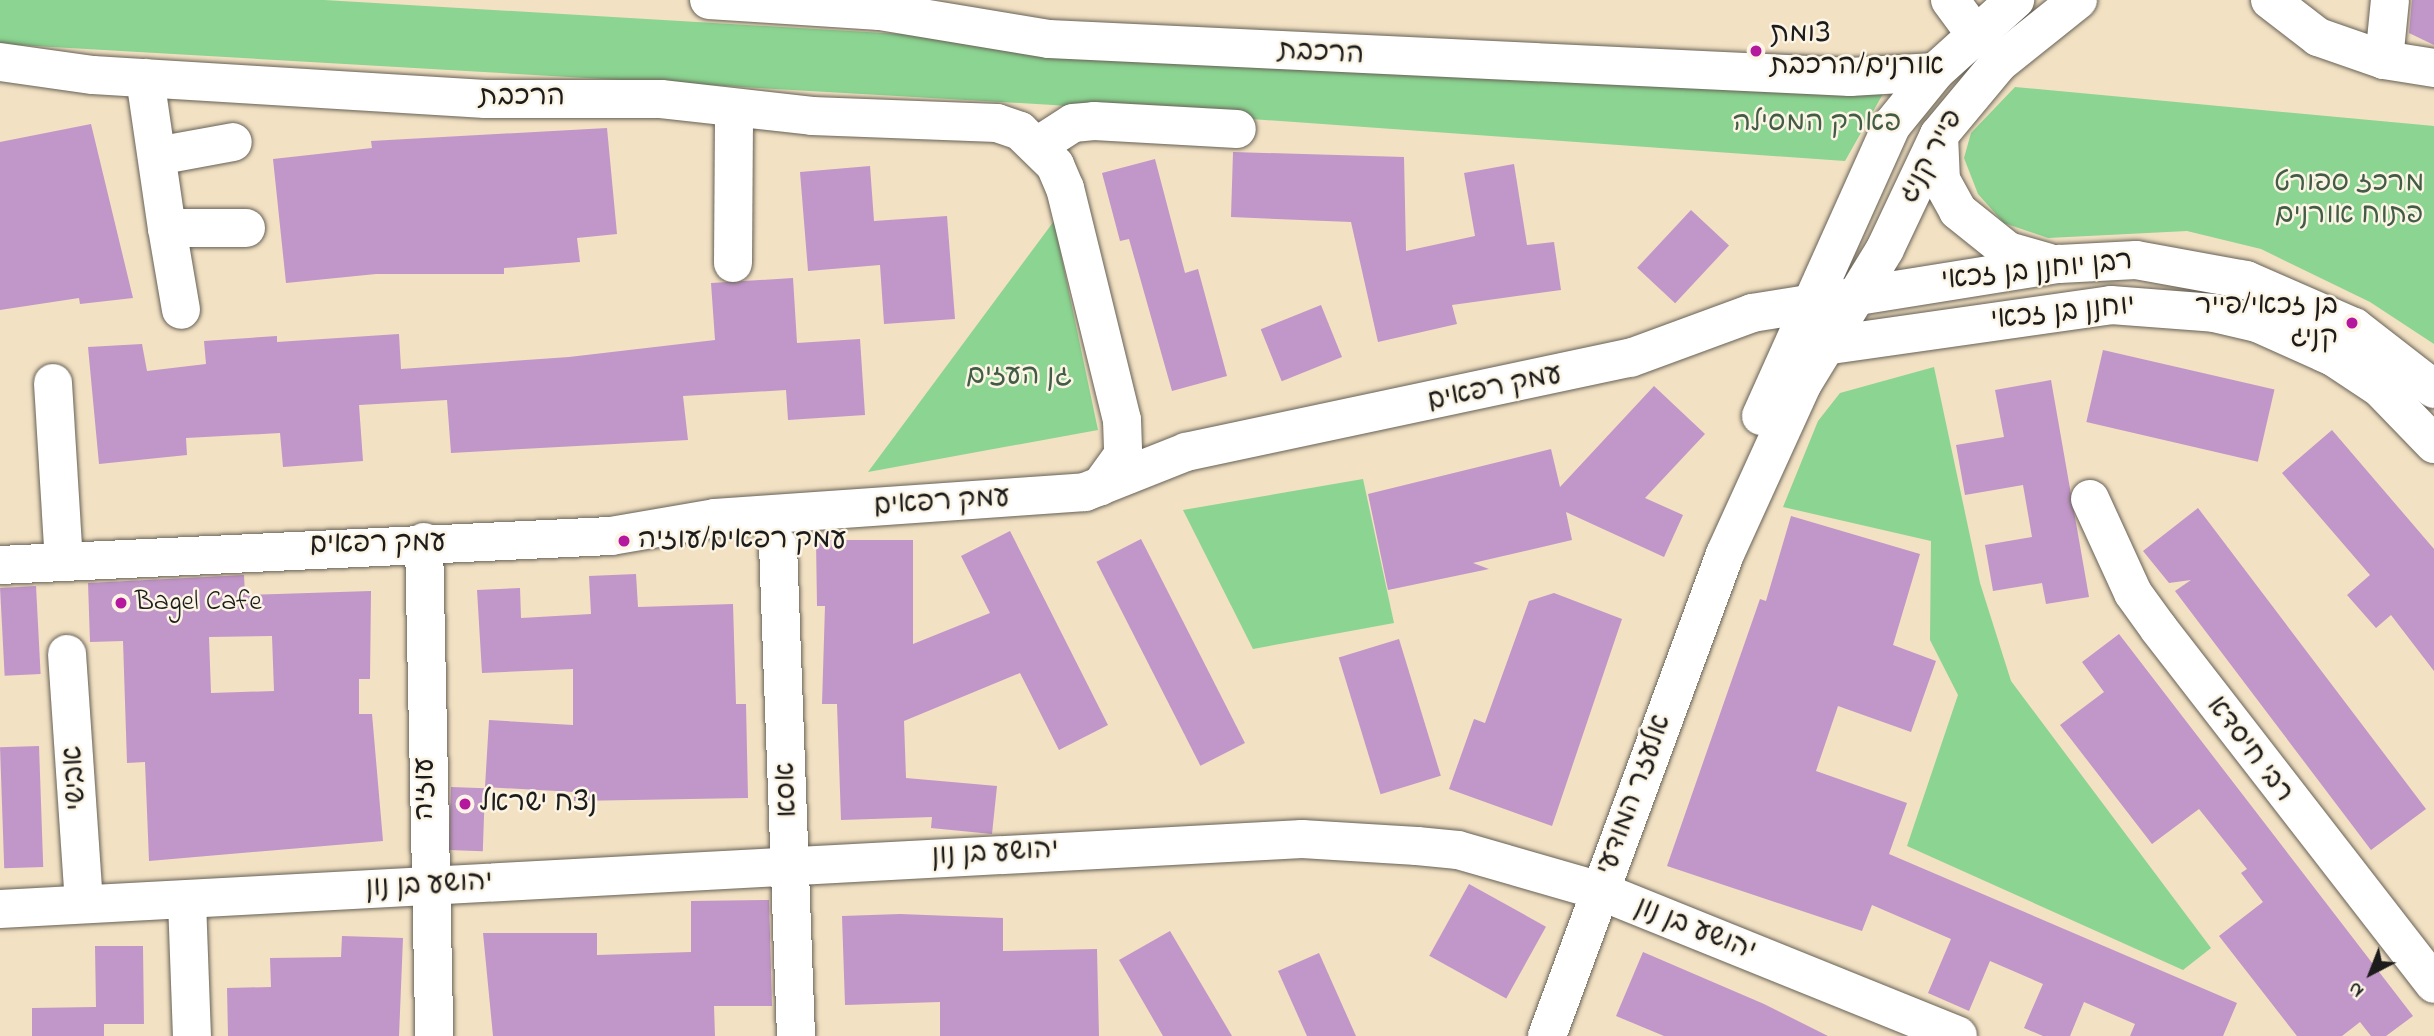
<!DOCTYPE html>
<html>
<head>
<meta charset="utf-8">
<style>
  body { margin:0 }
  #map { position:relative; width:2434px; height:1036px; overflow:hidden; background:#f2e1c3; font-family:"Indie Flower","Playpen Sans Hebrew",sans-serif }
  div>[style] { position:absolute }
  .green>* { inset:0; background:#8bd491 }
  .building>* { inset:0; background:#c196c9; transform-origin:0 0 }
  .roads { filter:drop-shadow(0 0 2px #676156) drop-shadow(0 0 2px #676156) }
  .minor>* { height:38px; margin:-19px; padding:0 19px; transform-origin:19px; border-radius:19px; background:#fff }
  .dots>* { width:19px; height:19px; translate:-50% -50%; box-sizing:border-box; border:4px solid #fcf5e5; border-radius:50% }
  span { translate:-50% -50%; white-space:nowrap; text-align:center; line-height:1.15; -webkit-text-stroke:5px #fcf5e5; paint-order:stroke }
  .poi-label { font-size:28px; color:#1c1c1c }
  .left { translate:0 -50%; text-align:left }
  .right { translate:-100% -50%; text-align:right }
  .street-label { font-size:28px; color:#1c1c1c }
  .park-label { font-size:28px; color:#435c45 }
  .north { position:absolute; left:2336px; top:938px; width:70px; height:70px; -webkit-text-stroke:5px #fcf5e5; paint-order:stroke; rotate:222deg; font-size:19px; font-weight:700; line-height:28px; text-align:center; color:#1c1c1c }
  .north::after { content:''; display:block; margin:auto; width:24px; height:32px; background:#1c1c1c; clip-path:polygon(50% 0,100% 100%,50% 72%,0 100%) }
</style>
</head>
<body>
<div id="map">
  <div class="green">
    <div style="clip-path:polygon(0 0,324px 0,1884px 92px,1845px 161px,1053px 105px,0 44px)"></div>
    <div style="clip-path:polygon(2015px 87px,2434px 126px,2434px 344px,2370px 302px,2261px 249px,2187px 231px,2048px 238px,2004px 223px,1978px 194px,1964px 158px,1971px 133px)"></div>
    <div style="clip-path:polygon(1054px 221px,1098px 430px,868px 472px)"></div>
    <div style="clip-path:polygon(1934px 367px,1980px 583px,2011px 681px,2211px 948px,2183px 970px,1907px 846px,1958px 695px,1930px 640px,1931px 541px,1783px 507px,1818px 421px,1840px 393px)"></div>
    <div style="clip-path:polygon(1363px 479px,1394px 623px,1253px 649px,1183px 510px)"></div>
  </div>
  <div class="building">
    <div style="clip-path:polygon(2412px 0,2434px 0,2434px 45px,2409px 33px)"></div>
    <div style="clip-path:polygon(91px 124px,133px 298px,80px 304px,79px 298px,0 310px,0 142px)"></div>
    <div style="clip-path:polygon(607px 128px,617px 234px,577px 238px,580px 262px,504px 268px,504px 274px,376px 274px,286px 283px,273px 159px,372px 148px,371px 141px)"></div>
    <div style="clip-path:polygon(1233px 152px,1404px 157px,1406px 251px,1475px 236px,1464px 173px,1514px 164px,1527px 245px,1554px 242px,1561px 290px,1452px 305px,1457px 324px,1378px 342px,1351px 222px,1231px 217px)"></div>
    <div style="clip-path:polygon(1155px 159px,1185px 273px,1198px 269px,1227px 376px,1172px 391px,1129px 239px,1120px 241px,1102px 173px)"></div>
    <div style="clip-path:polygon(870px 166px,874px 221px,947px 216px,955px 319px,884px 324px,880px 265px,808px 271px,800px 172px)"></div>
    <div style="left:1691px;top:210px;width:52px;height:79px;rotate:43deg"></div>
    <div style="clip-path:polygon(793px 278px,797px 343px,860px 339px,865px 415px,788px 420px,786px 390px,683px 396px,688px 440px,451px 453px,447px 400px,359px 405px,363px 461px,283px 467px,280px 433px,186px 438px,187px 455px,99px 464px,88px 347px,142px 344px,147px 371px,206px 364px,204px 341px,277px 336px,277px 342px,399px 334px,401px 369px,569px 357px,715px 340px,711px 283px)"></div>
    <div style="left:1321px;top:305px;width:56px;height:65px;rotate:68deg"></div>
    <div style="left:2103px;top:350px;width:176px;height:74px;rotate:13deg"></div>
    <div style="clip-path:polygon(2051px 380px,2089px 597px,2046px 604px,2042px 583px,1993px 591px,1985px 545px,2032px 537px,2023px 485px,1965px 495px,1956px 445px,2004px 437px,1995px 390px)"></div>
    <div style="clip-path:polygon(1654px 386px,1705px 434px,1645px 498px,1683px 515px,1664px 557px,1566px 512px,1572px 540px,1473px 563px,1489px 569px,1388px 590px,1368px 494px,1551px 449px,1560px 487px)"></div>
    <div style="clip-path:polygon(2332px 430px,2434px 549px,2434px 671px,2391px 615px,2376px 628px,2347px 595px,2370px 575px,2282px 473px)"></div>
    <div style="clip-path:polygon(2198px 508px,2426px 809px,2371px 850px,2175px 591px,2191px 580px,2169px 583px,2143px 551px)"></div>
    <div style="clip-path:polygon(1791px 516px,1920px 554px,1893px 645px,1936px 661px,1911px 732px,1838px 706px,1816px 771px,1907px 803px,1889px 854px,2237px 1003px,2223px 1036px,2130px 1036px,2135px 1024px,2084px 1002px,2070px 1036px,2043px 1036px,2024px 1028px,2043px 984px,1990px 961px,1969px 1011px,1928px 993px,1951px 939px,1872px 905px,1862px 931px,1667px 866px,1760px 599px,1766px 601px)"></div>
    <div style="clip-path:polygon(1010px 531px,1108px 725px,1059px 750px,1020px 673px,904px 721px,906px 778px,997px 786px,992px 834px,931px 828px,932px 817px,841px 820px,837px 704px,822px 704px,825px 606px,817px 606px,816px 540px,913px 540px,913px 644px,990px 613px,961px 556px)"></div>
    <div style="left:1141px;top:539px;width:229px;height:50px;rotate:63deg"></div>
    <div style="clip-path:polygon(636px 574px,638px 607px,733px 604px,736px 704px,746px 704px,748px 798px,574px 801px,574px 792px,485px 787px,489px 720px,573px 725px,573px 669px,482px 673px,477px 590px,520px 588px,521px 618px,591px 614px,589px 576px)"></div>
    <div style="clip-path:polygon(evenodd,244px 575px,245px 595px,371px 591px,370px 679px,359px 679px,359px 714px,372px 714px,383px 841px,149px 861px,145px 762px,127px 763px,123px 641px,90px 642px,88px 583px,244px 575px,272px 636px,274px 691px,211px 693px,209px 637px,272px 636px)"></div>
    <div style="left:36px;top:586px;width:88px;height:36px;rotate:87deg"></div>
    <div style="clip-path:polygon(1554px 593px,1622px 619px,1552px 826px,1449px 789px,1474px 719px,1485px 723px,1529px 601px)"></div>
    <div style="clip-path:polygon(2119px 634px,2413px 1016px,2386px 1036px,2371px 1036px,2360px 1022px,2342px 1036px,2297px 1036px,2219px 936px,2263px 902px,2241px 873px,2247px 869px,2199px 809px,2152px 844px,2060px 725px,2104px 692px,2082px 662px)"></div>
    <div style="left:1399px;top:639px;width:143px;height:63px;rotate:73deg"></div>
    <div style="left:39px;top:746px;width:121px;height:39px;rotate:88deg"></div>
    <div style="left:451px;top:787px;width:34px;height:63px;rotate:2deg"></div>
    <div style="left:1469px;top:884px;width:88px;height:82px;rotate:29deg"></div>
    <div style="clip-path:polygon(769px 900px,772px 1006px,714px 1006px,715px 1036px,493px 1036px,483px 933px,597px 933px,597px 955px,691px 952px,691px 901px)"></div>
    <div style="clip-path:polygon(900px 914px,1003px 918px,1003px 951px,1097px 949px,1099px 1036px,940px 1036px,940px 1002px,845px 1005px,842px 916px)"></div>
    <div style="clip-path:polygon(1170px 931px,1232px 1036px,1163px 1036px,1119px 960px)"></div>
    <div style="clip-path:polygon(342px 936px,403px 938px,399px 1036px,228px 1036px,227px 988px,271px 987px,270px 958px,341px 957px)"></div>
    <div style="clip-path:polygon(95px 946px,143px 946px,144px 1024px,104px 1024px,104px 1036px,32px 1036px,32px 1008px,96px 1007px)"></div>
    <div style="clip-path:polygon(1643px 952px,1764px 1004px,1828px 1036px,1664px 1036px,1616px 1016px)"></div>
    <div style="clip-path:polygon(1319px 953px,1356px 1036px,1307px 1036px,1278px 971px)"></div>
  </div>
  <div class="roads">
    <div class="minor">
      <div style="left:709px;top:0;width:171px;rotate:3.7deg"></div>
      <div style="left:880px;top:11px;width:171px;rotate:9.4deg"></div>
      <div style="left:1049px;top:39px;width:802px;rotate:2.72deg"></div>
      <div style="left:1850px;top:77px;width:85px;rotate:-3.4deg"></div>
      <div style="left:1950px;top:0;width:42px;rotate:53.7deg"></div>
      <div style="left:2270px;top:0;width:61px;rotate:37.6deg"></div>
      <div style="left:2318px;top:37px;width:70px;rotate:19.2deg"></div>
      <div style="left:2384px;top:60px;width:51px;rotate:9.1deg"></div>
      <div style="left:2384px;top:60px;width:60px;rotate:-84.3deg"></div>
      <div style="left:0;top:62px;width:94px;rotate:8deg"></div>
      <div style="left:93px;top:75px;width:393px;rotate:3.5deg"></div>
      <div style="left:485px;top:99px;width:176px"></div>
      <div style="left:661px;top:99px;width:152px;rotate:6.4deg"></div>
      <div style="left:812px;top:116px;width:185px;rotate:2.2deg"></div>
      <div style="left:997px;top:123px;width:24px;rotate:19deg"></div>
      <div style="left:1020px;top:131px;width:49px;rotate:44.2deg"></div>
      <div style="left:1055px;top:165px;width:25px;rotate:67deg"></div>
      <div style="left:1065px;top:188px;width:239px;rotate:76.2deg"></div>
      <div style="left:1122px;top:420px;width:35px;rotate:88deg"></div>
      <div style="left:1123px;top:455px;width:39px;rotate:126deg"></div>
      <div style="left:145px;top:78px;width:152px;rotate:81.7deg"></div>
      <div style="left:167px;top:228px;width:79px"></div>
      <div style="left:1939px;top:135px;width:45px;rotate:87.5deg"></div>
      <div style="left:1941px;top:180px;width:35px;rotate:61deg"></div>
      <div style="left:1958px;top:211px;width:64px;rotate:38.7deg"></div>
      <div style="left:2008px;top:251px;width:41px;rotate:15.8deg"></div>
      <div style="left:1039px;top:145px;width:40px;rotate:-32.9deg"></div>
      <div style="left:1073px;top:123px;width:21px;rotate:-5deg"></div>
      <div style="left:1094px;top:121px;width:143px;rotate:3.2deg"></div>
      <div style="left:157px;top:156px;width:77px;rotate:-10.4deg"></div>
      <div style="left:167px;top:228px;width:83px;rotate:80.3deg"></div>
      <div style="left:733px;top:263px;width:153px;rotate:-89.6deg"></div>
      <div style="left:1824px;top:346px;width:290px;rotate:-8.1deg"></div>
      <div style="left:2111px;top:305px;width:103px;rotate:4.4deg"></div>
      <div style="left:2214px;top:313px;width:44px;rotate:13.1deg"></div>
      <div style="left:2257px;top:323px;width:83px;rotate:24.1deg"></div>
      <div style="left:2333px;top:357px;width:56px;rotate:33.4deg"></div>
      <div style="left:2380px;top:388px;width:78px;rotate:46deg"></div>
      <div style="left:53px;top:383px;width:178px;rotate:86.5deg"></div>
      <div style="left:1761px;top:416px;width:319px;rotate:-65.8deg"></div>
      <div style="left:1892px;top:125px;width:68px;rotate:-50.9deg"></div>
      <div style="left:1935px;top:72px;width:108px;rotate:-42deg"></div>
      <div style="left:2090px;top:499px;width:103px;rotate:65.4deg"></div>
      <div style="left:2133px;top:593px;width:44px;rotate:54.2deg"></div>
      <div style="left:2159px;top:629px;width:449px;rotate:52.2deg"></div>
      <div style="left:424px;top:542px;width:494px;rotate:88.8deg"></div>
      <div style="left:778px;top:545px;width:491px;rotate:87.9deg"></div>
      <div style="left:0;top:565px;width:612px;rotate:-2.72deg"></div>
      <div style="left:611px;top:536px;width:106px;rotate:-9.8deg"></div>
      <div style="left:715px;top:518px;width:371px;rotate:-4deg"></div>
      <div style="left:1085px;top:492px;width:109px;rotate:-21.6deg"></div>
      <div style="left:1186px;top:452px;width:454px;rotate:-12deg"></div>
      <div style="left:1630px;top:358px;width:130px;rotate:-20.2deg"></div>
      <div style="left:1752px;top:313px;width:311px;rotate:-9.1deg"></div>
      <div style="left:2059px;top:264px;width:77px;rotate:-3deg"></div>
      <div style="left:2136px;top:260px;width:112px;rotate:10.3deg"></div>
      <div style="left:2246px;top:280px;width:118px;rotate:23.5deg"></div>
      <div style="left:2354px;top:327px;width:101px;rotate:37.8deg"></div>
      <div style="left:67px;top:654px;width:250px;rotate:86.1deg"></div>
      <div style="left:187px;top:901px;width:135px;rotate:87.9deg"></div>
      <div style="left:0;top:909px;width:1304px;rotate:-3.08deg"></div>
      <div style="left:1302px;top:839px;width:115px;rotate:3.5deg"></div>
      <div style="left:1417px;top:846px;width:41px;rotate:5.6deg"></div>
      <div style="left:1458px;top:850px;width:148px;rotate:16.1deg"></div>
      <div style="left:1600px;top:891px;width:386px;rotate:22deg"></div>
      <div style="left:1547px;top:1036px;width:514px;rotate:-69.73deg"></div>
      <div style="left:1725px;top:554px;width:188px;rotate:-65.5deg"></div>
      <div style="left:1803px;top:383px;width:157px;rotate:-58.5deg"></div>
      <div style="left:1885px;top:249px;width:126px;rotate:-64.7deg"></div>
      <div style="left:1939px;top:135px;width:94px;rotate:-50.2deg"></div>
      <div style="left:1999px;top:63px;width:101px;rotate:-38.6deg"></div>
    </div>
  </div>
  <div class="dots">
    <div style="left:1756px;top:51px;background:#b5179e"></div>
    <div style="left:2352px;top:323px;background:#b5179e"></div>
    <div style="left:624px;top:541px;background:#b5179e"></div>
    <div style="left:121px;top:603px;background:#b5179e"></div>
    <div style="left:465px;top:804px;background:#b5179e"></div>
  </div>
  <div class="poi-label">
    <span class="left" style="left:1770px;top:51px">צומת<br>אורנים/הרכבת</span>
    <span class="right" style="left:2338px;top:323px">בן זכאי/פייר<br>קניג</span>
    <span class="left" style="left:638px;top:541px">עמק רפאים/עוזיה</span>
    <span class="left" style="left:135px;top:603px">Bagel Cafe</span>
    <span class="left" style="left:479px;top:804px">נצח ישראל</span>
  </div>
  <div class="street-label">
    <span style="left:1321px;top:54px;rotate:3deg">הרכבת</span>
    <span style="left:522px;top:98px">הרכבת</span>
    <span style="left:1932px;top:157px;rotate:-61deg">פייר קניג</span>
    <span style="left:2037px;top:272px;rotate:-6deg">רבן יוחנן בן זכאי</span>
    <span style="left:2063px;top:314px;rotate:-6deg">יוחנן בן זכאי</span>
    <span style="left:1495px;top:389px;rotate:-12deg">עמק רפאים</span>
    <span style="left:942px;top:503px;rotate:-4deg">עמק רפאים</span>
    <span style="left:378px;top:545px;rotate:-1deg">עמק רפאים</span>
    <span style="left:2249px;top:750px;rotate:53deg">רבי חיסדא</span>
    <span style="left:76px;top:778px;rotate:-94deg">אבישי</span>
    <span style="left:426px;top:789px;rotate:-90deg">עוזיה</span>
    <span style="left:788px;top:790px;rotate:-92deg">אסא</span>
    <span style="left:1635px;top:795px;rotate:-70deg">אלעזר המודעי</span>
    <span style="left:995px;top:854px;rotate:-3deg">יהושע בן נון</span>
    <span style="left:429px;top:886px;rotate:-3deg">יהושע בן נון</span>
    <span style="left:1695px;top:930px;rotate:22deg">יהושע בן נון</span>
  </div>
  <div class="park-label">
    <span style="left:1817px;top:124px">פארק המסילה</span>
    <span style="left:2349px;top:200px">מרכז ספורט<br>פתוח אורנים</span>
    <span style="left:1019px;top:377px">גן העזים</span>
  </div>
  <div class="north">N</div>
</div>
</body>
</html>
